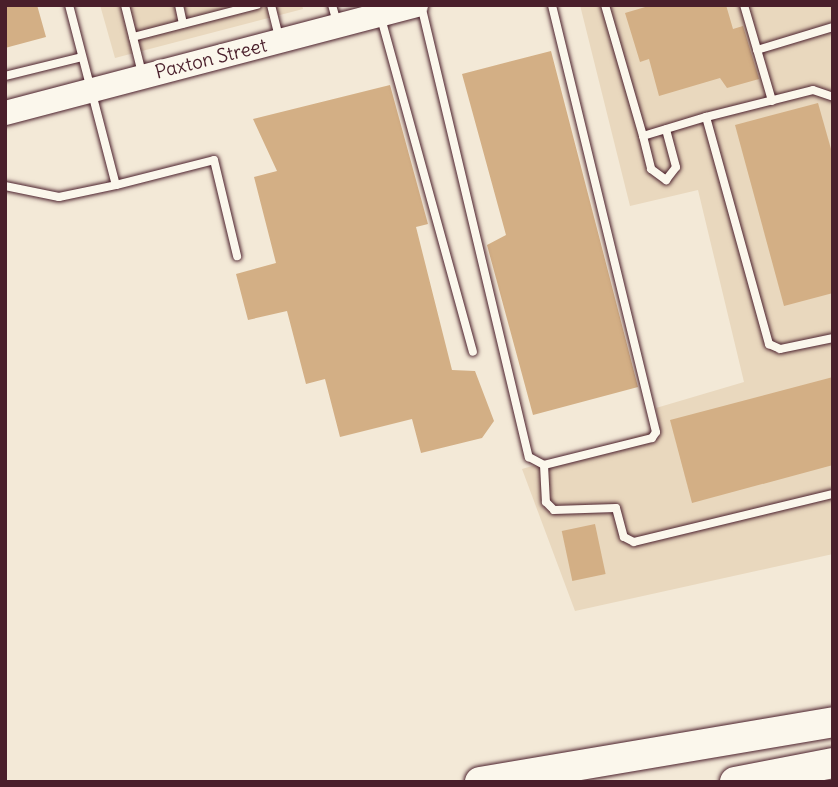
<!DOCTYPE html>
<html>
<head>
<meta charset="utf-8">
<style>
  body { margin:0 }
  #map { position:relative; width:838px; height:787px; overflow:hidden; background:#f3e9d7; font-family:Delius,sans-serif }
  div>[style] { position:absolute }
  .built>* { inset:0; background:#e9d8be }
  .building>* { inset:0; background:#d3af85; transform-origin:0 0 }
  .roads { filter:drop-shadow(0 0 2px #4a1f2b) drop-shadow(0 0 2px #4a1f2b) }
  .service>* { height:8px; margin:-4px; padding:0 4px; transform-origin:4px; border-radius:4px; background:#fbf7ec }
  .primary>* { height:24px; margin:-12px; padding:0 12px; transform-origin:12px; border-radius:12px; background:#fbf7ec }
  .motorway>* { height:30px; margin:-15px; padding:0 15px; transform-origin:15px; border-radius:15px; background:#fbf7ec }
  span { translate:-50% -50%; white-space:nowrap; text-align:center; line-height:1.15; -webkit-text-stroke:7px #fbf7ec; paint-order:stroke }
  .street-label { font-size:19px; color:#4a1f2b }
  .frame { position:absolute; inset:0; border:7px solid #4a1f2b; pointer-events:none }
</style>
</head>
<body>
<div id="map">
  <div class="built">
    <div style="clip-path:polygon(100px 5px,302px 5px,303px 9px,115px 58px)"></div>
    <div style="clip-path:polygon(580px 5px,833px 5px,833px 554px,575px 611px,522px 469px,660px 429px,656px 408px,744px 382px,698px 190px,630px 206px)"></div>
  </div>
  <div class="building">
    <div style="clip-path:polygon(5px 5px,37px 5px,46px 37px,5px 48px)"></div>
    <div style="clip-path:polygon(652px 5px,726px 5px,733px 29px,743px 26px,759px 79px,727px 88px,720px 78px,659px 96px,649px 59px,640px 62px,625px 13px)"></div>
    <div style="clip-path:polygon(551px 51px,638px 387px,533px 415px,487px 245px,506px 235px,462px 74px)"></div>
    <div style="clip-path:polygon(390px 85px,428px 224px,416px 227px,452px 370px,475px 371px,494px 421px,482px 438px,421px 453px,412px 419px,340px 437px,325px 379px,306px 384px,287px 311px,248px 320px,236px 274px,276px 263px,254px 177px,277px 171px,253px 119px)"></div>
    <div style="clip-path:polygon(818px 103px,833px 156px,833px 293px,784px 306px,735px 125px)"></div>
    <div style="clip-path:polygon(833px 377px,833px 465px,692px 503px,670px 420px)"></div>
    <div style="left:595px;top:524px;width:51px;height:34px;rotate:78deg"></div>
  </div>
  <div class="roads">
    <div class="service">
      <div style="left:69px;top:5px;width:186px;rotate:75.4deg"></div>
      <div style="left:116px;top:185px;width:101px;rotate:-14.3deg"></div>
      <div style="left:214px;top:160px;width:99px;rotate:76.5deg"></div>
      <div style="left:125px;top:5px;width:70px;rotate:76deg"></div>
      <div style="left:179px;top:5px;width:19px;rotate:78deg"></div>
      <div style="left:271px;top:5px;width:34px;rotate:76deg"></div>
      <div style="left:332px;top:5px;width:19px;rotate:74deg"></div>
      <div style="left:421px;top:5px;width:465px;rotate:76.6deg"></div>
      <div style="left:529px;top:457px;width:17px;rotate:28deg"></div>
      <div style="left:544px;top:465px;width:111px;rotate:-14deg"></div>
      <div style="left:652px;top:438px;width:7px;rotate:-56deg"></div>
      <div style="left:656px;top:432px;width:439px;rotate:-103.7deg"></div>
      <div style="left:605px;top:5px;width:136px;rotate:73.8deg"></div>
      <div style="left:643px;top:136px;width:66px;rotate:-16.8deg"></div>
      <div style="left:706px;top:117px;width:236px;rotate:74.5deg"></div>
      <div style="left:769px;top:344px;width:12px;rotate:24deg"></div>
      <div style="left:780px;top:349px;width:54px;rotate:-11.7deg"></div>
      <div style="left:744px;top:5px;width:100px;rotate:73.7deg"></div>
      <div style="left:381px;top:18px;width:346px;rotate:74.6deg"></div>
      <div style="left:133px;top:37px;width:128px;rotate:-14.5deg"></div>
      <div style="left:757px;top:50px;width:79px;rotate:-16.8deg"></div>
      <div style="left:5px;top:76px;width:79px;rotate:-13.9deg"></div>
      <div style="left:706px;top:117px;width:110px;rotate:-14.2deg"></div>
      <div style="left:813px;top:90px;width:21px;rotate:19deg"></div>
      <div style="left:643px;top:136px;width:34px;rotate:76deg"></div>
      <div style="left:651px;top:169px;width:19px;rotate:36deg"></div>
      <div style="left:666px;top:180px;width:16px;rotate:-52deg"></div>
      <div style="left:676px;top:167px;width:39px;rotate:-105deg"></div>
      <div style="left:5px;top:186px;width:55px;rotate:11.5deg"></div>
      <div style="left:59px;top:197px;width:58px;rotate:-11.9deg"></div>
      <div style="left:544px;top:465px;width:37px;rotate:87deg"></div>
      <div style="left:546px;top:502px;width:11px;rotate:45deg"></div>
      <div style="left:554px;top:510px;width:62px;rotate:-1.8deg"></div>
      <div style="left:616px;top:508px;width:30px;rotate:75deg"></div>
      <div style="left:624px;top:537px;width:11px;rotate:27deg"></div>
      <div style="left:634px;top:542px;width:205px;rotate:-13.6deg"></div>
    </div>
    <div class="primary">
      <div style="left:5px;top:113px;width:425px;rotate:-14.7deg"></div>
    </div>
    <div class="motorway">
      <div style="left:480px;top:782px;width:358px;rotate:-9.6deg"></div>
      <div style="left:735px;top:782px;width:100px;rotate:-11deg"></div>
    </div>
  </div>
  <div class="street-label">
    <span style="left:211px;top:59px;rotate:-14deg">Paxton Street</span>
  </div>
  <div class="frame"></div>
</div>
</body>
</html>
